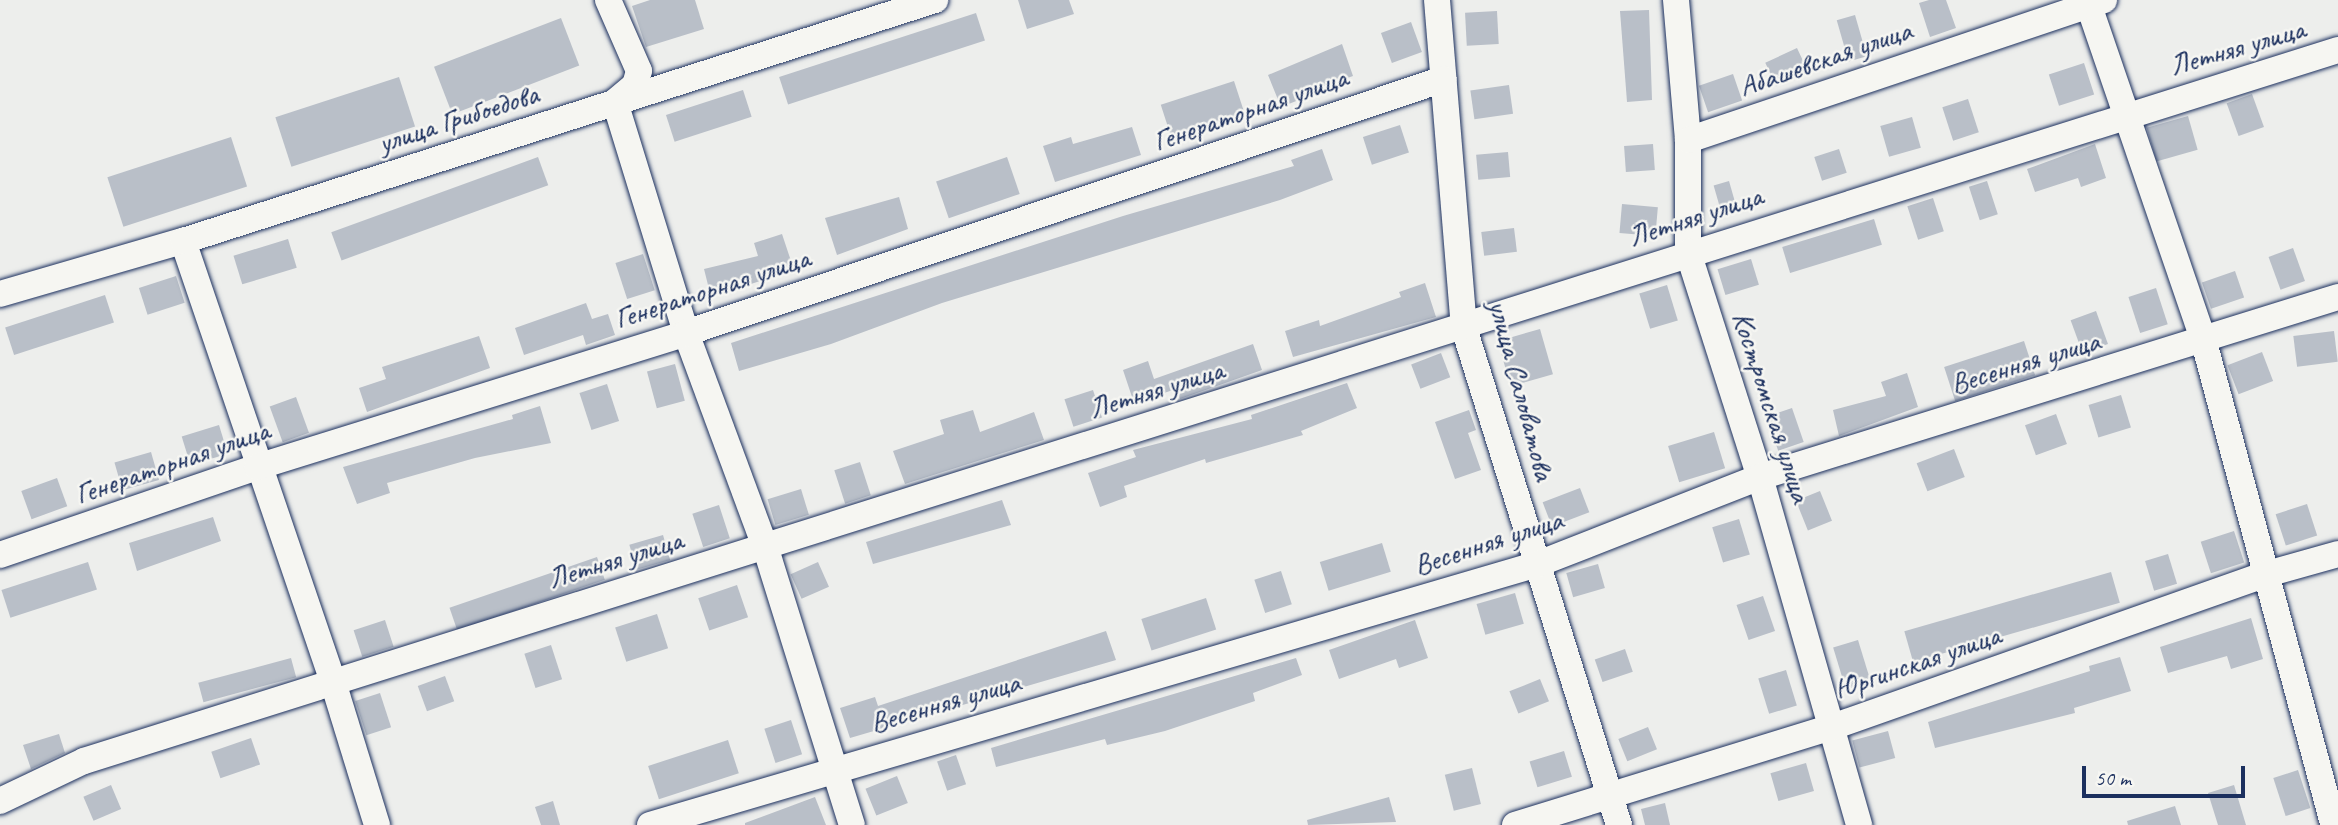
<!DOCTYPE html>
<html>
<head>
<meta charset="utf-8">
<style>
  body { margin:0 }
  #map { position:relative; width:2338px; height:825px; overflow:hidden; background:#edeeec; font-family:Caveat,sans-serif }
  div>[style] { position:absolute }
  .building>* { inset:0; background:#b9bfc8; transform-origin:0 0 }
  .roads { filter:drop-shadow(0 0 2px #1b2f5e) drop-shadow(0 0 2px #1b2f5e) }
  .street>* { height:26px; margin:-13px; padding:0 13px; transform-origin:13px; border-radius:13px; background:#f6f6f2 }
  span { translate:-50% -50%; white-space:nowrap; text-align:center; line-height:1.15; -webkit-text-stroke:5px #f6f6f2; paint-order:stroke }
  .street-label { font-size:30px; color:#1b2f5e }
  .scale { position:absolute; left:2082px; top:766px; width:163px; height:32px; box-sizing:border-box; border:4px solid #1b2f5e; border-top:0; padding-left:9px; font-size:21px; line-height:24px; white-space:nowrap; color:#1b2f5e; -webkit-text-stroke:5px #f6f6f2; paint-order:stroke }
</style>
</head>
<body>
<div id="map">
  <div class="building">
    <div style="clip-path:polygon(650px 0,695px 0,704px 29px,646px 47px,632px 6px)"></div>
    <div style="clip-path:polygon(1018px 0,1069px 0,1074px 14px,1027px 29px)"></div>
    <div style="clip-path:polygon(1929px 0,1946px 0,1956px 28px,1930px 37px,1919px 3px)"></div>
    <div style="clip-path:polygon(1649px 10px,1652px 100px,1627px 102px,1620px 11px)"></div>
    <div style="left:1497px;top:11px;width:33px;height:32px;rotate:87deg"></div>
    <div style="left:976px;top:13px;width:29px;height:207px;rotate:72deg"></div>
    <div style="left:1855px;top:15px;width:43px;height:19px;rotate:74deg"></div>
    <div style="left:561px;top:18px;width:51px;height:136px;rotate:69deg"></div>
    <div style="left:1411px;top:22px;width:32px;height:32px;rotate:70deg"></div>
    <div style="clip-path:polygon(1342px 44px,1353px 76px,1307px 92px,1309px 96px,1281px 107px,1268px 75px)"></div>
    <div style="left:1797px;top:48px;width:26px;height:35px;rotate:65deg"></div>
    <div style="left:2084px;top:63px;width:33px;height:37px;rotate:72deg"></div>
    <div style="left:1733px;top:74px;width:28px;height:36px;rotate:71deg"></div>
    <div style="left:399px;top:77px;width:52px;height:130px;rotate:72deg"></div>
    <div style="left:1234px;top:81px;width:39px;height:77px;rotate:72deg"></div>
    <div style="left:1509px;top:85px;width:29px;height:39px;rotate:82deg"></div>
    <div style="left:743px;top:90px;width:28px;height:81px;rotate:72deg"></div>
    <div style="left:2252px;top:94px;width:35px;height:27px;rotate:70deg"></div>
    <div style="left:1968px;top:99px;width:35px;height:27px;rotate:72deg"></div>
    <div style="left:2188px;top:116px;width:35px;height:43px;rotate:74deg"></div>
    <div style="left:1912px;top:117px;width:32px;height:33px;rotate:74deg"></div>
    <div style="left:1400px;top:125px;width:29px;height:39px;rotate:72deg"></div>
    <div style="clip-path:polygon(1132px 127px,1141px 155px,1055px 182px,1043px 146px,1071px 137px,1073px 144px)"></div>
    <div style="left:231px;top:137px;width:52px;height:130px;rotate:72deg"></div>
    <div style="left:1653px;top:144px;width:26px;height:29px;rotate:86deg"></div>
    <div style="clip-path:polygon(2095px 144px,2106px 178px,2081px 187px,2078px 178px,2035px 192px,2027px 169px)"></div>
    <div style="clip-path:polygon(1322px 149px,1333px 180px,1280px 200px,942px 303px,831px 344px,739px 371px,731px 343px,1123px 216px,1294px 166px,1291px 160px)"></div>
    <div style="left:1839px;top:149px;width:25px;height:26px;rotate:72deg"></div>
    <div style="left:1508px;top:152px;width:25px;height:32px;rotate:85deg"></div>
    <div style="left:538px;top:157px;width:30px;height:220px;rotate:70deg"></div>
    <div style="left:1007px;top:157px;width:39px;height:75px;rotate:71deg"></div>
    <div style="left:1729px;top:181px;width:29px;height:16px;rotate:74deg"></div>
    <div style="left:1987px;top:181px;width:35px;height:19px;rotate:72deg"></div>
    <div style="clip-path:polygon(899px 197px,908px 229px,837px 255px,825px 218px)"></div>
    <div style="left:1933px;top:198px;width:35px;height:27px;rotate:72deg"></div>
    <div style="left:1622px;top:204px;width:36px;height:29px;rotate:5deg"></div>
    <div style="left:1874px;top:219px;width:27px;height:96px;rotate:73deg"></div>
    <div style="left:1514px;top:228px;width:24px;height:33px;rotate:83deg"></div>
    <div style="clip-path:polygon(782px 234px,794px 270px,711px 297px,704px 269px,758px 256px,754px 243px)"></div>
    <div style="left:288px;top:239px;width:30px;height:57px;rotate:73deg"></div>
    <div style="left:2293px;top:248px;width:35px;height:26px;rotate:70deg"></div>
    <div style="left:643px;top:254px;width:38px;height:29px;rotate:72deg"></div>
    <div style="left:1751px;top:259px;width:27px;height:35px;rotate:73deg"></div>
    <div style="left:2235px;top:271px;width:28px;height:35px;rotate:71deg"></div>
    <div style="left:176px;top:276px;width:28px;height:39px;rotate:72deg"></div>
    <div style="clip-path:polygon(1425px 283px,1436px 317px,1293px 357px,1285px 331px,1319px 320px,1320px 326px,1401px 297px,1399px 292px)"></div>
    <div style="left:1667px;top:285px;width:37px;height:29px;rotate:73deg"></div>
    <div style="left:2156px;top:288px;width:38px;height:29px;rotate:72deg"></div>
    <div style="left:105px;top:295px;width:29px;height:105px;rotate:72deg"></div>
    <div style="clip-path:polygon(586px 303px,592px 319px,608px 314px,615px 335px,586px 345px,583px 335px,524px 355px,515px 328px)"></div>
    <div style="left:2096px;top:311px;width:35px;height:27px;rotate:70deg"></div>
    <div style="left:1540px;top:329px;width:47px;height:44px;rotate:74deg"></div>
    <div style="left:2334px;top:331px;width:31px;height:41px;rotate:83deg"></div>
    <div style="clip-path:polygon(479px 336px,490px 368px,367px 412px,359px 388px,386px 379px,382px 367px)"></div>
    <div style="left:2024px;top:341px;width:36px;height:84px;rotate:72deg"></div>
    <div style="clip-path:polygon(1253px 344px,1262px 370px,1180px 399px,1176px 389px,1134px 403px,1123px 370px,1148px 361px,1154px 379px)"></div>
    <div style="left:2262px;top:352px;width:31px;height:37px;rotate:69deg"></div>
    <div style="left:1441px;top:353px;width:26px;height:32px;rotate:69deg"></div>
    <div style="left:675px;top:364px;width:38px;height:29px;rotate:75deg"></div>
    <div style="clip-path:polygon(1907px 373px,1918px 407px,1839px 436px,1833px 410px,1886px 396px,1881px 382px)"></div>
    <div style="clip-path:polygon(1347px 383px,1357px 408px,1301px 431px,1303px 435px,1206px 463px,1205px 459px,1124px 486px,1127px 497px,1100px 507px,1088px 473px,1136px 457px,1133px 450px,1252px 419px,1251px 415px)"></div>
    <div style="left:607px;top:384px;width:39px;height:29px;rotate:72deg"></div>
    <div style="left:1093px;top:390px;width:29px;height:30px;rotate:72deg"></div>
    <div style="left:2121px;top:395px;width:34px;height:34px;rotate:73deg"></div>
    <div style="left:296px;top:397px;width:38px;height:28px;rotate:70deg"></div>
    <div style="clip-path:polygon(540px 406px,551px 443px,475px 458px,387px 483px,390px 493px,357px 504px,343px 467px,513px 419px,512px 415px)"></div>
    <div style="left:1792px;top:408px;width:36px;height:27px;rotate:71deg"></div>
    <div style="clip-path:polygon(973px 410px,980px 432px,1034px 412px,1044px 440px,905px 484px,893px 451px,944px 434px,940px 420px)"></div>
    <div style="clip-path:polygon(1469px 410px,1476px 430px,1468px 433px,1481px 470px,1455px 479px,1435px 422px)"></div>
    <div style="left:2056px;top:414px;width:32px;height:33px;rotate:70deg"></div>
    <div style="left:219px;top:425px;width:30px;height:39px;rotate:73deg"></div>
    <div style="left:1714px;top:432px;width:38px;height:48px;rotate:73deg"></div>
    <div style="left:1954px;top:449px;width:30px;height:40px;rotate:69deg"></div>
    <div style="left:151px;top:452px;width:29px;height:38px;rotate:74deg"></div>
    <div style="left:860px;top:462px;width:35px;height:27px;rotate:72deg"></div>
    <div style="left:57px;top:478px;width:30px;height:38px;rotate:70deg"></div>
    <div style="left:1580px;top:488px;width:26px;height:40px;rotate:69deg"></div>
    <div style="left:801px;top:489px;width:27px;height:35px;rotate:73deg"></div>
    <div style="left:1820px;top:491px;width:32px;height:26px;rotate:68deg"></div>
    <div style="clip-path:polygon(1002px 500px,1011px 525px,873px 564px,866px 542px)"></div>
    <div style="left:2307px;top:504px;width:33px;height:33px;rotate:72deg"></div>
    <div style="left:719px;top:505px;width:35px;height:28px;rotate:72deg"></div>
    <div style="clip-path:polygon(213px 517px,221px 541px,137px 571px,129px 543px)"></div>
    <div style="left:1739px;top:519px;width:37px;height:28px;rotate:73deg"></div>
    <div style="left:2234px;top:531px;width:33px;height:35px;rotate:72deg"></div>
    <div style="left:663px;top:535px;width:26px;height:35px;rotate:74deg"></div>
    <div style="left:1382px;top:543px;width:30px;height:65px;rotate:73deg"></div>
    <div style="left:2168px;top:554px;width:31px;height:24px;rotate:73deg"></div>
    <div style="left:597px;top:557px;width:24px;height:156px;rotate:71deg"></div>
    <div style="left:88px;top:562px;width:29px;height:91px;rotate:72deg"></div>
    <div style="left:818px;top:562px;width:27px;height:30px;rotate:66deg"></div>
    <div style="left:1598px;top:564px;width:25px;height:33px;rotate:74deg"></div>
    <div style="left:1281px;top:571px;width:35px;height:28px;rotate:72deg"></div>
    <div style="left:2111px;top:572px;width:32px;height:215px;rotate:74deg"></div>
    <div style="left:737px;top:585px;width:34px;height:41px;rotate:71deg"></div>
    <div style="left:1515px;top:593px;width:32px;height:40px;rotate:74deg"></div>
    <div style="left:1763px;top:596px;width:37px;height:28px;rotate:71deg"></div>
    <div style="left:1206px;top:598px;width:33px;height:68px;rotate:72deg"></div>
    <div style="left:657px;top:614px;width:36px;height:44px;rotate:72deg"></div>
    <div style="clip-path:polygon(2251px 618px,2263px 659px,2231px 669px,2227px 656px,2168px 673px,2160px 647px)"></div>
    <div style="left:385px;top:620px;width:28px;height:33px;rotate:72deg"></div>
    <div style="clip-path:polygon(1415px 620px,1428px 658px,1399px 668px,1396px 659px,1339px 679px,1329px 650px)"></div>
    <div style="clip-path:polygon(1106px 631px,1116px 660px,850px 738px,840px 708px,875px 697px,878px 706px)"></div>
    <div style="left:1858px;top:640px;width:44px;height:26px;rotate:73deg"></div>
    <div style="left:551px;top:645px;width:36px;height:28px;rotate:72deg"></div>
    <div style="left:1625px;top:649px;width:24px;height:32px;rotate:71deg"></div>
    <div style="clip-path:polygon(2120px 657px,2131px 691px,2074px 708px,2075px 713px,1935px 748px,1928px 722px,2090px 671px,2089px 666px)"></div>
    <div style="left:291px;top:658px;width:20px;height:96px;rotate:75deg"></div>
    <div style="clip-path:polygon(1296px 658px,1302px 675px,1253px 693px,1255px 701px,1165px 731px,1107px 745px,1105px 739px,996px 767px,991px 748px)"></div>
    <div style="left:1786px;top:670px;width:37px;height:29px;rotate:73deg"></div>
    <div style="left:445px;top:676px;width:27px;height:29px;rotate:70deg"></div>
    <div style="left:1540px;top:679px;width:24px;height:33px;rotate:68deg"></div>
    <div style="left:380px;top:693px;width:36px;height:26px;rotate:72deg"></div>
    <div style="left:791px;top:720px;width:36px;height:28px;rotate:72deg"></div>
    <div style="left:1648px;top:727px;width:24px;height:32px;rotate:68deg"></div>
    <div style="left:1888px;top:731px;width:28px;height:37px;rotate:75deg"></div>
    <div style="clip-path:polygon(59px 734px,65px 753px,31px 769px,23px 745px)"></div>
    <div style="left:251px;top:738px;width:28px;height:42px;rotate:71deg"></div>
    <div style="left:728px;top:740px;width:35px;height:84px;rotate:72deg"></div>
    <div style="left:1564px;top:751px;width:27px;height:36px;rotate:73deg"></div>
    <div style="left:956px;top:755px;width:31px;height:20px;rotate:71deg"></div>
    <div style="left:1806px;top:763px;width:29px;height:37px;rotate:74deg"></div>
    <div style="left:1472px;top:768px;width:37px;height:28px;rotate:76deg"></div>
    <div style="left:2298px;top:770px;width:40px;height:26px;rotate:72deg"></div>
    <div style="left:897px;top:776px;width:29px;height:34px;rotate:68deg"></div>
    <div style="left:111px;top:785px;width:26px;height:30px;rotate:67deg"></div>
    <div style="clip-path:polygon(2234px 785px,2246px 825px,2218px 825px,2208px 793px)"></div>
    <div style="clip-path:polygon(815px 797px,826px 825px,745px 825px,745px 823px)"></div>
    <div style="clip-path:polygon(1389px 797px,1396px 822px,1308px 825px,1307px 820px)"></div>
    <div style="clip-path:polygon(553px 801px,560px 825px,541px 825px,535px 807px)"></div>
    <div style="clip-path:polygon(1665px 803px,1670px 825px,1645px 825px,1641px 809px)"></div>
    <div style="clip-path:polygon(2175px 806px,2181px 825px,2128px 825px,2127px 821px)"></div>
  </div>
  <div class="roads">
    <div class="street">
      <div style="left:608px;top:0;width:77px;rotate:66.4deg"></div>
      <div style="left:639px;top:71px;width:15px;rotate:106deg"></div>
      <div style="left:635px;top:85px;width:26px;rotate:140deg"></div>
      <div style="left:615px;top:102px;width:242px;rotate:72.9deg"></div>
      <div style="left:686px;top:333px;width:227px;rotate:69.7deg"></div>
      <div style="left:765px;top:546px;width:292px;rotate:72.7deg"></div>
      <div style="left:1437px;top:0;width:329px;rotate:85.3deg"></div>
      <div style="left:1464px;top:328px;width:521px;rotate:72.68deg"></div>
      <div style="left:1676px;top:0;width:141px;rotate:85.1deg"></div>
      <div style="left:1688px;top:140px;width:112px;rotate:90deg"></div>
      <div style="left:1688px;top:252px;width:236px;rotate:72.3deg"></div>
      <div style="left:1760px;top:477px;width:362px;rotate:74.1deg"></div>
      <div style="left:2087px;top:0;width:361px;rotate:71.1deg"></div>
      <div style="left:2204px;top:342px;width:500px;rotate:75deg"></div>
      <div style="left:1688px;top:140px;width:439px;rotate:-18.6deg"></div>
      <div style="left:183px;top:241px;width:466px;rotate:71.2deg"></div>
      <div style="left:333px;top:682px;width:150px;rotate:72.9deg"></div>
      <div style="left:0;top:294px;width:191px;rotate:-16.2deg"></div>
      <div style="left:183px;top:241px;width:790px;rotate:-17.77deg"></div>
      <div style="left:0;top:555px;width:272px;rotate:-18.9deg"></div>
      <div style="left:257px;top:467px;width:449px;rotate:-17.3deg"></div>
      <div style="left:686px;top:333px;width:799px;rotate:-18.53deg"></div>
      <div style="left:0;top:801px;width:93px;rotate:-25.5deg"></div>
      <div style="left:84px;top:761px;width:2363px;rotate:-17.51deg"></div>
      <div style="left:650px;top:825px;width:926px;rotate:-16.38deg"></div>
      <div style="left:1538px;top:564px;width:238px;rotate:-21.4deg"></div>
      <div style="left:1760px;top:477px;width:605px;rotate:-17.3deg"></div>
      <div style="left:1515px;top:825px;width:332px;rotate:-17.2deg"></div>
      <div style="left:1832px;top:727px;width:461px;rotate:-19.4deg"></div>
      <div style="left:2267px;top:574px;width:74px;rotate:-15.7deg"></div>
    </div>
  </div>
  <div class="street-label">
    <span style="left:2237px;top:47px;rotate:-16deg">Летняя улица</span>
    <span style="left:1825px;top:58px;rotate:-19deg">Абашевская улица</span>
    <span style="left:1250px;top:109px;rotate:-19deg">Генераторная улица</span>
    <span style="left:458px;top:118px;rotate:-18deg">улица Грибоедова</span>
    <span style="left:1695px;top:216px;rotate:-18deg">Летняя улица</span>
    <span style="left:712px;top:288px;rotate:-18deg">Генераторная улица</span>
    <span style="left:2025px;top:362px;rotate:-17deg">Весенняя улица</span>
    <span style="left:1156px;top:389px;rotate:-17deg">Летняя улица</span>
    <span style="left:1522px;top:390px;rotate:75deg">улица Саловатова</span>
    <span style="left:1772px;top:407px;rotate:72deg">Костромская улица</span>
    <span style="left:172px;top:462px;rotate:-19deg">Генераторная улица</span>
    <span style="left:1488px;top:542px;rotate:-18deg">Весенняя улица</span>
    <span style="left:615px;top:559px;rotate:-17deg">Летняя улица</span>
    <span style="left:1917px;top:662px;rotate:-19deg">Юргинская улица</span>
    <span style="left:945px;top:702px;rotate:-16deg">Весенняя улица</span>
  </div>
  <div class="scale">50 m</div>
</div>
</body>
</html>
